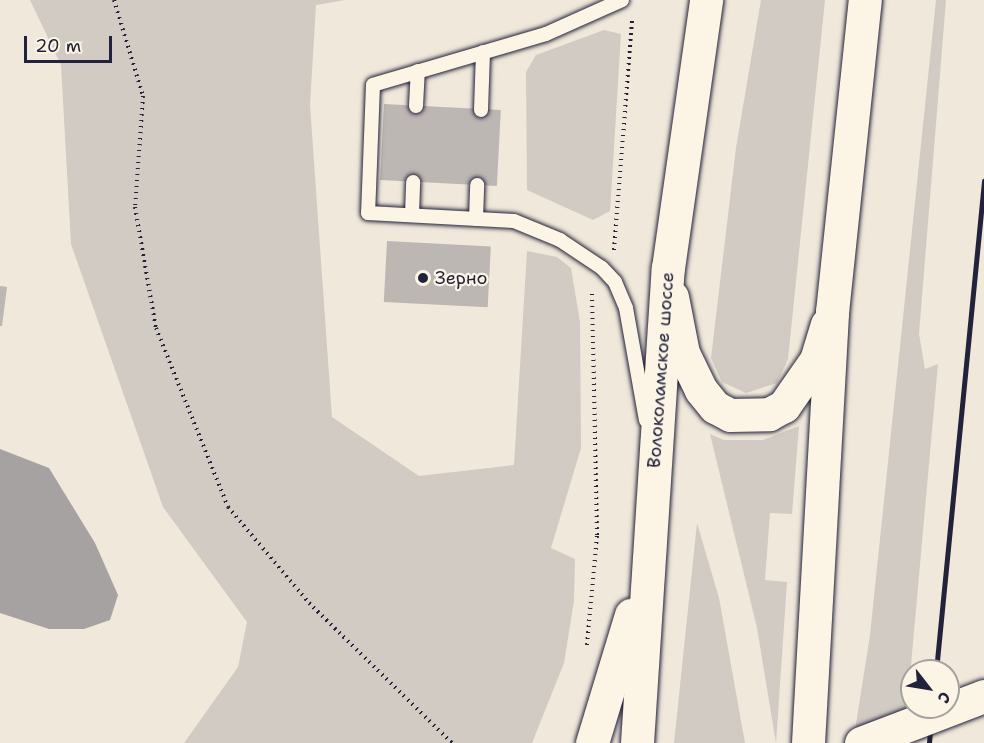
<!DOCTYPE html>
<html>
<head>
<meta charset="utf-8">
<style>
  body { margin:0 }
  #map { position:relative; width:984px; height:743px; overflow:hidden; background:#efe8db; font-family:"Shantell Sans",sans-serif }
  div>[style] { position:absolute }
  .green>* { inset:0; background:#d1cbc3 }
  .water>* { inset:0; background:#a6a2a2 }
  .building>* { inset:0; background:#bcb7b3; transform-origin:0 0 }
  .path>* { height:4px; margin-top:-2px; transform-origin:0; background:repeating-linear-gradient(90deg,#22223b 0 1.5px,transparent 0 6px) }
  .roads { filter:drop-shadow(0 0 2px #22223b) drop-shadow(0 0 2px #22223b) }
  .service>* { height:14px; margin:-7px; padding:0 7px; transform-origin:7px; border-radius:7px; background:#fcf5e5 }
  .secondary>* { height:33px; margin:-16.5px; padding:0 16.5px; transform-origin:16.5px; border-radius:16.5px; background:#fcf5e5 }
  .primary>* { height:33px; margin:-16.5px; padding:0 16.5px; transform-origin:16.5px; border-radius:16.5px; background:#fcf5e5 }
  .rail>* { height:4.5px; margin:-2.25px; padding:0 2.25px; transform-origin:2.25px; border-radius:2.25px; background:#22223b }
  .bridges { filter:drop-shadow(0 0 2px #22223b) drop-shadow(0 0 2px #22223b) }
  .secondary-bridge>* { height:33px; margin:-16.5px; padding:0 16.5px; transform-origin:16.5px; border-radius:16.5px; background:#fcf5e5 }
  .dots>* { width:16px; height:16px; translate:-50% -50%; box-sizing:border-box; border:3px solid #fcf5e5; border-radius:50% }
  span { translate:-50% -50%; white-space:nowrap; text-align:center; line-height:1.15; -webkit-text-stroke:4.5px #fcf5e5; paint-order:stroke }
  .poi-label { font-size:18px; color:#22223b }
  .left { translate:0 -50%; text-align:left }
  .street-label { font-size:18px; color:#22223b }
  .north { position:absolute; left:900px; top:659px; width:60px; height:60px; box-sizing:border-box; background:#fcf5e5; border:2px solid #a5a1a1; border-radius:50%; rotate:121deg; font-size:16px; font-weight:700; line-height:24px; text-align:center; color:#22223b }
  .north::after { content:''; display:block; margin:auto; width:21px; height:27px; background:#22223b; clip-path:polygon(50% 0,100% 100%,50% 72%,0 100%) }
  .scale { position:absolute; left:24px; top:36px; width:88px; height:27px; box-sizing:border-box; border:3px solid #22223b; border-top:0; padding-left:8px; font-size:18px; line-height:21px; white-space:nowrap; color:#22223b; -webkit-text-stroke:4px #fcf5e5; paint-order:stroke }
</style>
</head>
<body>
<div id="map">
  <div class="green">
    <div style="clip-path:polygon(30px 0,345px 0,316px 5px,310px 105px,332px 417px,419px 476px,514px 465px,527px 251px,557px 257px,571px 268px,580px 322px,581px 448px,551px 548px,575px 559px,574px 601px,564px 663px,532px 743px,184px 743px,238px 667px,247px 622px,163px 507px,71px 244px,61px 65px)"></div>
    <div style="clip-path:polygon(761px 0,825px 0,788px 359px,777px 383px,746px 393px,722px 382px,711px 358px,736px 148px)"></div>
    <div style="clip-path:polygon(936px 0,946px 0,919px 334px,925px 369px,938px 364px,904px 743px,853px 743px,870px 635px)"></div>
    <div style="clip-path:polygon(604px 30px,621px 34px,610px 211px,593px 220px,527px 190px,526px 72px,536px 55px)"></div>
    <div style="clip-path:polygon(799px 426px,792px 514px,770px 513px,765px 580px,787px 582px,776px 743px,757px 628px,710px 434px,724px 440px,763px 440px)"></div>
    <div style="clip-path:polygon(697px 523px,719px 598px,745px 743px,674px 743px)"></div>
  </div>
  <div class="water">
    <div style="clip-path:polygon(0 449px,49px 468px,95px 543px,118px 595px,110px 620px,84px 629px,49px 629px,0 613px)"></div>
  </div>
  <div class="building">
    <div style="left:384px;top:104px;width:117px;height:76px;rotate:3deg"></div>
    <div style="left:387px;top:241px;width:104px;height:61px;rotate:3deg"></div>
    <div style="clip-path:polygon(0 286px,7px 287px,2px 326px,0 326px)"></div>
  </div>
  <div class="path">
    <div style="left:114px;top:0;width:100px;rotate:73.2deg"></div>
    <div style="left:143px;top:96px;width:111px;rotate:94.1deg"></div>
    <div style="left:135px;top:207px;width:123px;rotate:80.2deg"></div>
    <div style="left:156px;top:328px;width:193px;rotate:68.1deg"></div>
    <div style="left:228px;top:507px;width:126px;rotate:49.8deg"></div>
    <div style="left:309px;top:603px;width:200px;rotate:44.4deg"></div>
    <div style="left:614px;top:250px;width:232px;rotate:-85.5deg"></div>
    <div style="left:587px;top:645px;width:110px;rotate:-84.8deg"></div>
    <div style="left:597px;top:535px;width:245px;rotate:-91.2deg"></div>
  </div>
  <div class="roads">
    <div class="service">
      <div style="left:622px;top:0;width:83px;rotate:155.9deg"></div>
      <div style="left:546px;top:34px;width:180px;rotate:163.6deg"></div>
      <div style="left:373px;top:85px;width:128px;rotate:92.2deg"></div>
      <div style="left:368px;top:213px;width:146px;rotate:3.1deg"></div>
      <div style="left:514px;top:221px;width:50px;rotate:22.4deg"></div>
      <div style="left:560px;top:240px;width:50px;rotate:33.7deg"></div>
      <div style="left:602px;top:268px;width:19px;rotate:47deg"></div>
      <div style="left:615px;top:282px;width:28px;rotate:67deg"></div>
      <div style="left:626px;top:308px;width:114px;rotate:79.9deg"></div>
      <div style="left:416px;top:106px;width:35px;rotate:-87deg"></div>
      <div style="left:481px;top:110px;width:58px;rotate:-88deg"></div>
      <div style="left:412px;top:215px;width:33px;rotate:-88deg"></div>
      <div style="left:476px;top:219px;width:34px;rotate:-88deg"></div>
    </div>
    <div class="secondary">
      <div style="left:672px;top:297px;width:57px;rotate:78.9deg"></div>
      <div style="left:683px;top:353px;width:41px;rotate:64.1deg"></div>
      <div style="left:701px;top:390px;width:22px;rotate:51deg"></div>
      <div style="left:715px;top:407px;width:17px;rotate:28deg"></div>
      <div style="left:730px;top:415px;width:39px;rotate:-1deg"></div>
      <div style="left:769px;top:414px;width:17px;rotate:-28deg"></div>
      <div style="left:784px;top:406px;width:56px;rotate:-55.2deg"></div>
      <div style="left:816px;top:360px;width:37px;rotate:-73deg"></div>
    </div>
    <div class="primary">
      <div style="left:592px;top:743px;width:134px;rotate:-73.1deg"></div>
      <div style="left:637px;top:743px;width:476px;rotate:-86.3deg"></div>
      <div style="left:668px;top:268px;width:271px;rotate:-81.9deg"></div>
      <div style="left:808px;top:743px;width:432px;rotate:-86.8deg"></div>
      <div style="left:832px;top:312px;width:314px;rotate:-84deg"></div>
    </div>
  </div>
  <div class="rail">
    <div style="left:936px;top:671px;width:492px;rotate:-84.4deg"></div>
    <div style="left:929px;top:743px;width:36px;rotate:-85deg"></div>
  </div>
  <div class="bridges">
    <div class="secondary-bridge">
      <div style="left:861px;top:743px;width:132px;rotate:-20.9deg"></div>
    </div>
  </div>
  <div class="dots">
    <div style="left:423px;top:278px;background:#22223b"></div>
  </div>
  <div class="poi-label">
    <span class="left" style="left:435px;top:278px">Зерно</span>
  </div>
  <div class="street-label">
    <span style="left:661px;top:370px;rotate:-86deg">Волоколамское шоссе</span>
  </div>
  <div class="north">С</div>
  <div class="scale">20 m</div>
</div>
</body>
</html>
